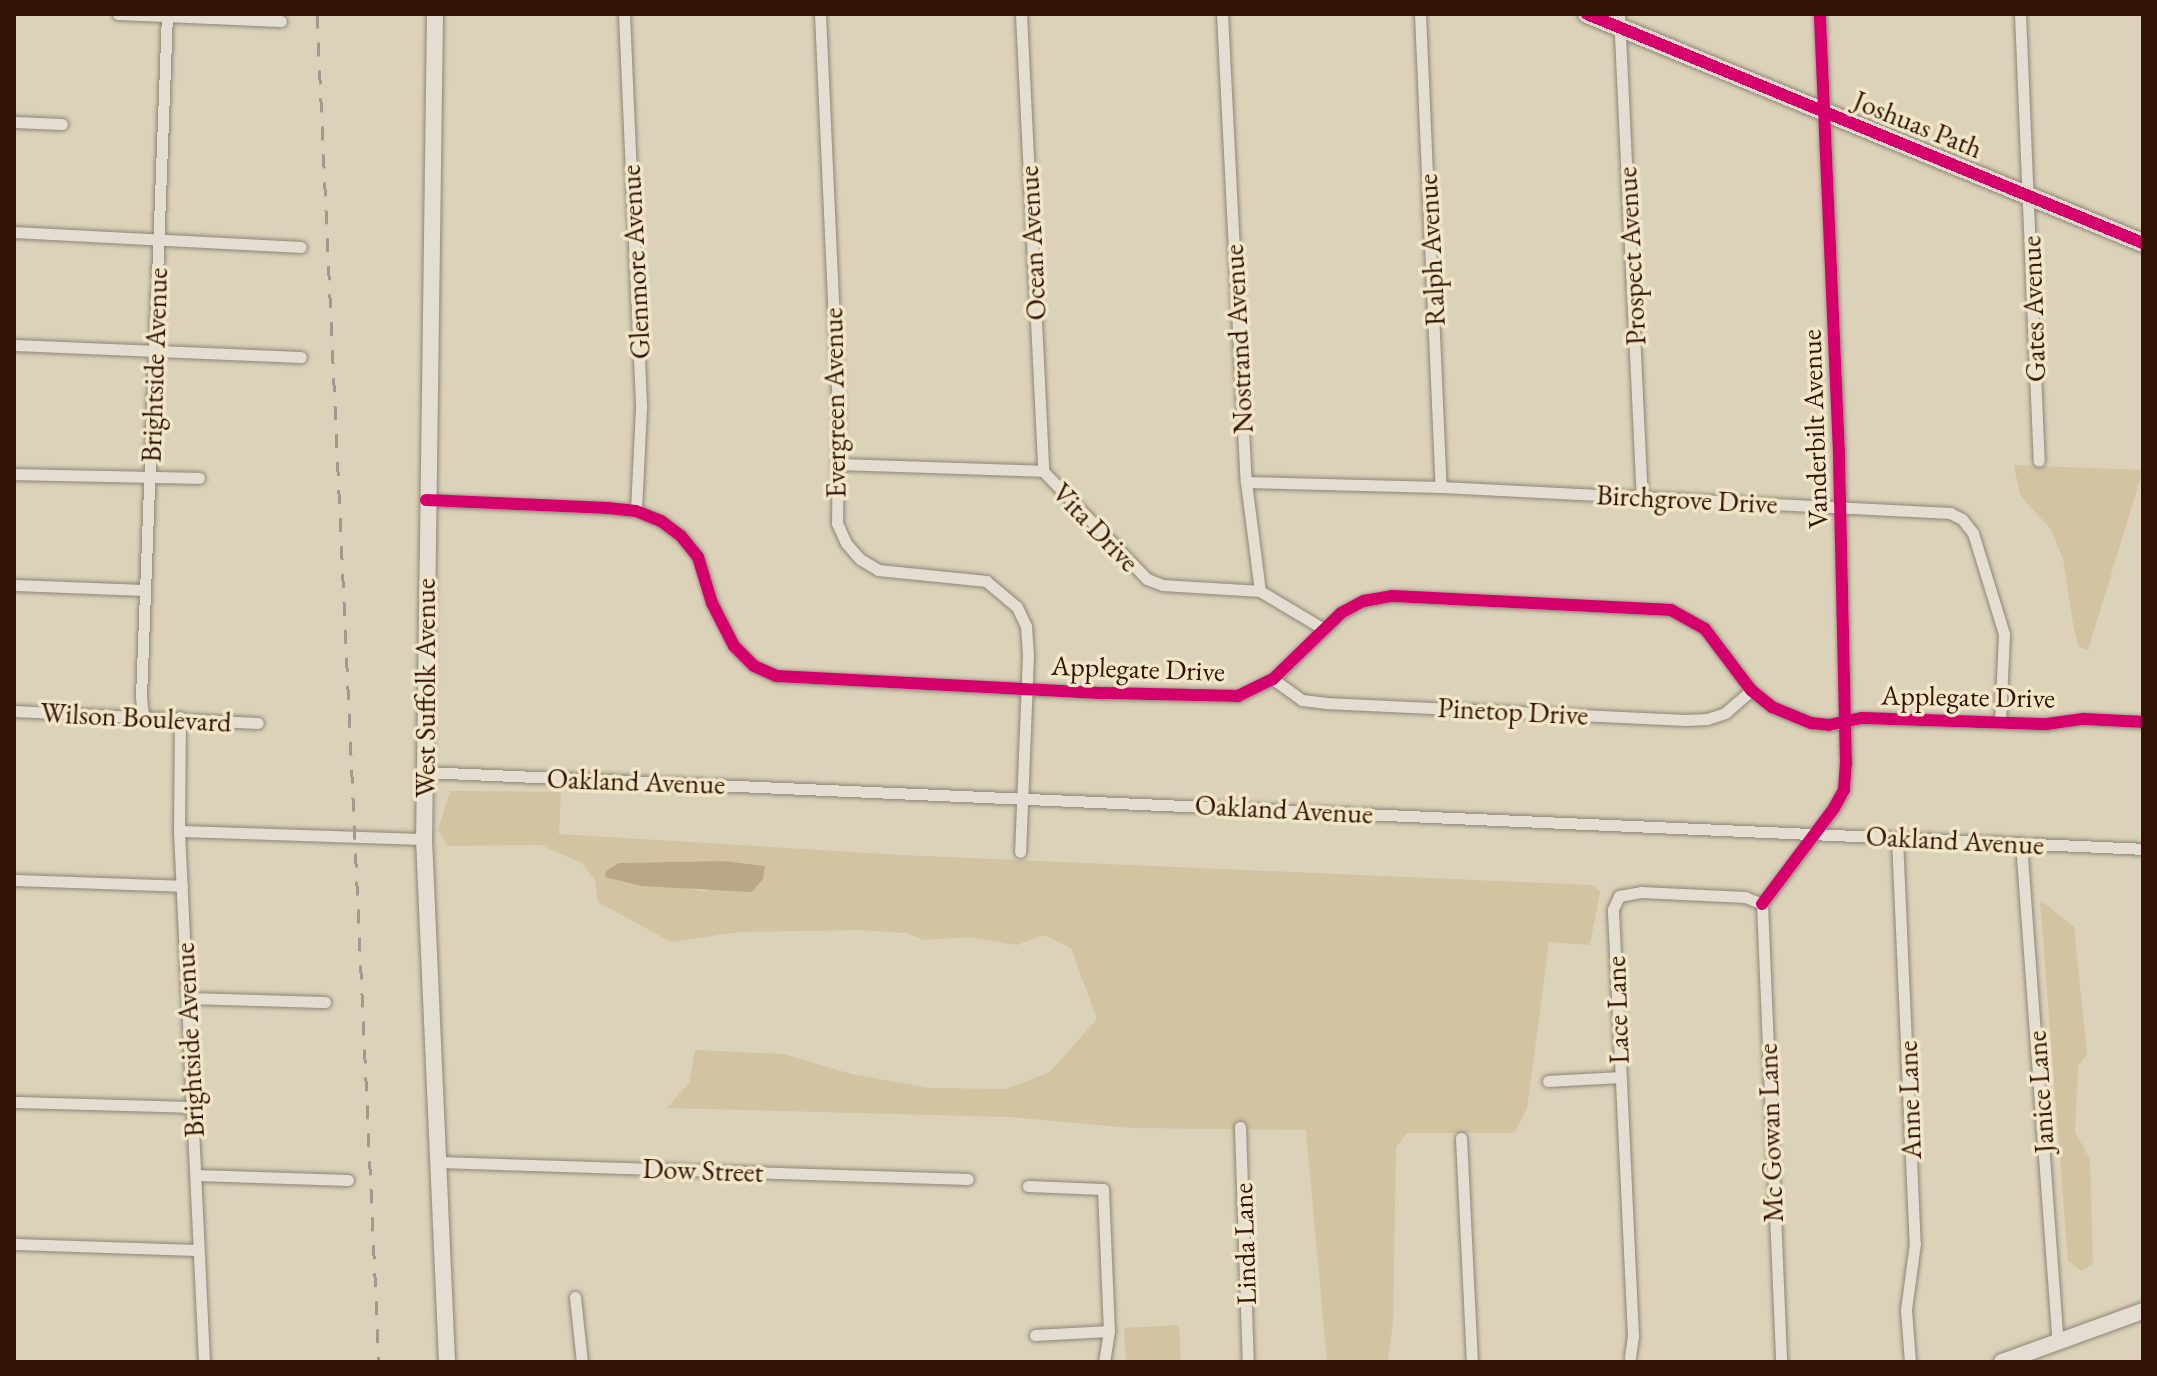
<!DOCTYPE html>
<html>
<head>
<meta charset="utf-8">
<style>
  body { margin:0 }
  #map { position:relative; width:2157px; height:1376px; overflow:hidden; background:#dbd2b9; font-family:"EB Garamond",serif }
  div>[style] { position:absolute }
  .green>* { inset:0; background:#d2c3a1; transform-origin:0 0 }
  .water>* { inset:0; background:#b9a787 }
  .roads { filter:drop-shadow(0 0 2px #8e8575) drop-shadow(0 0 2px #8e8575) }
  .minor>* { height:11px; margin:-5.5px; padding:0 5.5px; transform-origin:5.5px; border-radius:5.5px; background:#e3ded1 }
  .secondary>* { height:16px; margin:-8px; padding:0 8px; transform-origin:8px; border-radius:8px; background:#e3ded1 }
  .primary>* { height:18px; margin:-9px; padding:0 9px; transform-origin:9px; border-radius:9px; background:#ded8c9 }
  .rail>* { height:3px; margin-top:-1.5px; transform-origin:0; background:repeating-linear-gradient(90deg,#a09a8f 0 14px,transparent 0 28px) }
  .cycleway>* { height:12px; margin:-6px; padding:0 6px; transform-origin:6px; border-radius:6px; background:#d6006c }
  span { translate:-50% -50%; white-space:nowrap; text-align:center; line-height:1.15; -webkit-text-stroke:7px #f1e6c8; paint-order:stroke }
  .street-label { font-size:28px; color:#311204 }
  .frame { position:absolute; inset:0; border:16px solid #311204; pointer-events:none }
</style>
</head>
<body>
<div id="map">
  <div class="green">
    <div style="clip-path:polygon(2014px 465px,2143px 470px,2088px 650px,2079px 647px,2074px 630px,2063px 559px,2052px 531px,2020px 495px)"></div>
    <div style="clip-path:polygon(evenodd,450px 791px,561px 792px,559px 834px,901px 855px,1591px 885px,1600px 891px,1590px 945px,1549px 942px,1527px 1109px,1514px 1133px,1407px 1133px,1396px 1147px,1393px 1321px,1388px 1362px,1327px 1362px,1306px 1130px,1130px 1128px,1011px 1117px,667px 1108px,689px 1083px,695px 1050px,783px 1054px,851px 1074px,929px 1088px,1006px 1089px,1050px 1072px,1097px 1019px,1071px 948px,1044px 935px,1017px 945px,970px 937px,924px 940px,906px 933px,859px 930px,740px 932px,671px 942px,598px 902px,595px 881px,582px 863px,541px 845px,448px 846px,438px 830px,450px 791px,723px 861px,706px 892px,606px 871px,620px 863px,723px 861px)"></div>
    <div style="clip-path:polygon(2040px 900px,2074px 927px,2087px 1054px,2078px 1066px,2075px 1132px,2090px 1159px,2093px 1263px,2082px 1271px,2068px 1261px)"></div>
    <div style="left:1179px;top:1325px;width:37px;height:55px;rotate:87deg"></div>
  </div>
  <div class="water">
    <div style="clip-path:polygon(723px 861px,765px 866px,763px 879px,752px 892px,642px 886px,605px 877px,606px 871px,619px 863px)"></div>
  </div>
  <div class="roads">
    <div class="minor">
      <div style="left:118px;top:14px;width:163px;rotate:2.5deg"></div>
      <div style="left:624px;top:14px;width:394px;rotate:87.5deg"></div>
      <div style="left:641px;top:408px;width:103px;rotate:92.8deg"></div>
      <div style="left:820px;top:14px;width:402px;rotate:87.4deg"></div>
      <div style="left:838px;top:416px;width:107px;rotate:90.5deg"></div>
      <div style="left:837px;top:523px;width:22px;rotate:66deg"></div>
      <div style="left:846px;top:543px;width:21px;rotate:49deg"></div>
      <div style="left:860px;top:559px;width:21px;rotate:31deg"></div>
      <div style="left:878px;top:570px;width:109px;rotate:5.8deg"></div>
      <div style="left:986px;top:581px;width:40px;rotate:40deg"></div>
      <div style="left:1017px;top:607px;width:21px;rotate:65deg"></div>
      <div style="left:1026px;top:626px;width:29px;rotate:86deg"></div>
      <div style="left:1028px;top:655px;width:197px;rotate:92.3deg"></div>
      <div style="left:1021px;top:14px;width:458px;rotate:87.2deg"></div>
      <div style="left:1222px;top:14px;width:469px;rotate:87.1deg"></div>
      <div style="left:1246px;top:482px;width:110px;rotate:82.7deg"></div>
      <div style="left:1260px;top:591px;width:72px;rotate:30.8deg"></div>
      <div style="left:1420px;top:14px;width:473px;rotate:87.5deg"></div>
      <div style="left:1619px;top:14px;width:484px;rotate:87.3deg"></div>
      <div style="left:2020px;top:14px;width:447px;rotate:87.6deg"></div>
      <div style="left:14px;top:122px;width:48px;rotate:2.4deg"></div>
      <div style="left:14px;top:232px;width:287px;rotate:3deg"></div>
      <div style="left:14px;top:345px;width:287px;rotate:2.4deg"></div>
      <div style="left:837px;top:464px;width:206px;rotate:1.9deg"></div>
      <div style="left:1043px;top:471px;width:150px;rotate:46.1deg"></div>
      <div style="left:1147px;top:579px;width:17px;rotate:21deg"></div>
      <div style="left:1163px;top:585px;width:97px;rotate:3.5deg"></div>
      <div style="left:14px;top:474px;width:185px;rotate:1.2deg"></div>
      <div style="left:1246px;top:482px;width:195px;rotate:1.5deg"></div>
      <div style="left:1441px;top:487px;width:510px;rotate:2.92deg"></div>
      <div style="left:1950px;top:513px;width:13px;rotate:27deg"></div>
      <div style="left:1962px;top:519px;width:18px;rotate:52deg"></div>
      <div style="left:1973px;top:533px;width:106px;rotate:72.9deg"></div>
      <div style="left:2004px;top:634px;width:89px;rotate:92.6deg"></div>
      <div style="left:426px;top:500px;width:181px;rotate:2.5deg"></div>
      <div style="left:607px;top:508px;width:29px;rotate:6deg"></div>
      <div style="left:636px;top:511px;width:27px;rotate:22deg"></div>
      <div style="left:661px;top:521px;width:25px;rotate:37deg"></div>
      <div style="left:681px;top:536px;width:27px;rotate:51deg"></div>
      <div style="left:698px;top:557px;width:48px;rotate:73.1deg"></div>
      <div style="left:712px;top:603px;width:48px;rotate:62.9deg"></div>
      <div style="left:734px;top:646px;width:28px;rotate:45deg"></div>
      <div style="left:754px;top:666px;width:24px;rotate:24deg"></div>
      <div style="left:776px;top:676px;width:328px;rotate:3deg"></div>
      <div style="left:1104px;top:693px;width:134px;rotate:1.3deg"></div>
      <div style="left:1238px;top:696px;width:39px;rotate:-26deg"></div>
      <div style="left:1273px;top:679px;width:95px;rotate:-44.1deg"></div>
      <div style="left:1341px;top:613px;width:26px;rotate:-28deg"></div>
      <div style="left:1364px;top:601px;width:28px;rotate:-10deg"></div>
      <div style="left:1392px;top:596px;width:279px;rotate:2.9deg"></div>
      <div style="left:1671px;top:610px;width:39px;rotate:29deg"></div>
      <div style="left:1705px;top:629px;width:76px;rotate:53deg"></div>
      <div style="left:1751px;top:690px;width:27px;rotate:39deg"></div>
      <div style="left:1772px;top:707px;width:42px;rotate:22.3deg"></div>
      <div style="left:1811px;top:723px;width:18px;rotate:6deg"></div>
      <div style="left:1829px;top:725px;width:34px;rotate:-12deg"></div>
      <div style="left:1862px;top:718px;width:185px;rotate:1.9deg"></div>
      <div style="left:2047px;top:724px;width:37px;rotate:-8deg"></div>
      <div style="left:2084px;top:719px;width:59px;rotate:2.9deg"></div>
      <div style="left:14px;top:585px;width:131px;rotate:2.2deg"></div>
      <div style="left:1273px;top:679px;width:36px;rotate:36deg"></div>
      <div style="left:1302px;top:700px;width:23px;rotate:7deg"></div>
      <div style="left:1325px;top:703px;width:361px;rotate:2.7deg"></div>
      <div style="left:1686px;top:720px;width:21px;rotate:-3deg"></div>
      <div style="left:1707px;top:719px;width:19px;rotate:-18deg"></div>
      <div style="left:1725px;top:713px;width:35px;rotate:-41deg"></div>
      <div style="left:14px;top:711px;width:244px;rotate:2.8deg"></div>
      <div style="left:143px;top:716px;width:19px;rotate:-96deg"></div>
      <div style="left:141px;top:697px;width:683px;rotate:-87.82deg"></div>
      <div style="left:180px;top:717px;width:114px;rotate:90.5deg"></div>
      <div style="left:179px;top:831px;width:532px;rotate:87.3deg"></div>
      <div style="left:424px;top:772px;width:1721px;rotate:2.56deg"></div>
      <div style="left:179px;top:831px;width:245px;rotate:1.9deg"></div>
      <div style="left:1897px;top:838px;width:405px;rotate:87.5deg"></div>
      <div style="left:1915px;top:1243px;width:68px;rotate:97.7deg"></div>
      <div style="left:1906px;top:1310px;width:52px;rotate:85.6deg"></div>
      <div style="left:2021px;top:843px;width:499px;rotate:85.8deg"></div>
      <div style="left:14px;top:880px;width:168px;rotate:2deg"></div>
      <div style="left:1762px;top:904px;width:120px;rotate:-53.1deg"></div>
      <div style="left:1834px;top:808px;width:21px;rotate:-61deg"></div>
      <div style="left:1844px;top:790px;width:26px;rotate:-86deg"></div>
      <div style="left:1846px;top:764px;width:312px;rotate:-91.3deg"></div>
      <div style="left:1839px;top:452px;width:438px;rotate:-92.5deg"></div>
      <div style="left:1762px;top:904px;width:458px;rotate:87.6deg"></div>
      <div style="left:187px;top:998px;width:138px;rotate:1.7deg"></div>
      <div style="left:1548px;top:1081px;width:72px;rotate:-3.2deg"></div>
      <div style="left:14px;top:1102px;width:178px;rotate:1.6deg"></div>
      <div style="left:1240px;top:1127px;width:235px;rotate:88.1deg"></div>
      <div style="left:1461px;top:1138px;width:224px;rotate:87.2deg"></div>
      <div style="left:438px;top:1162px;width:530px;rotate:1.84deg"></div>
      <div style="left:196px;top:1175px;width:152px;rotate:1.9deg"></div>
      <div style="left:1028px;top:1186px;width:75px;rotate:2.3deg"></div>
      <div style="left:1103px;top:1189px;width:142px;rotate:87.6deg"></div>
      <div style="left:1109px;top:1331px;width:31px;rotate:99deg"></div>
      <div style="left:14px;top:1244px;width:184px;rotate:1.9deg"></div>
      <div style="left:575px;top:1297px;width:65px;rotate:83.9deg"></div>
      <div style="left:1035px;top:1335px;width:74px;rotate:-3.1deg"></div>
      <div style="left:1630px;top:1357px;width:21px;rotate:-82deg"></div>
      <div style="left:1633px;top:1336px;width:427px;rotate:-92.7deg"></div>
      <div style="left:1613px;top:909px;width:14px;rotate:-65deg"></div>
      <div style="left:1619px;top:896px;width:22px;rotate:-10deg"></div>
      <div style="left:1641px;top:892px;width:104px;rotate:2.8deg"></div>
      <div style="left:1745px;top:897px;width:18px;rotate:22deg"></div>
    </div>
    <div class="secondary">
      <div style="left:435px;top:14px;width:825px;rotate:90.76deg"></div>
      <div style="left:424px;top:839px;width:524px;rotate:87.48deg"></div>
      <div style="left:2002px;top:1362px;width:150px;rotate:-19.9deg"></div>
    </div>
    <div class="primary">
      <div style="left:1587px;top:14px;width:601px;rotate:22.39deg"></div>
    </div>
  </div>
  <div class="rail">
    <div style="left:317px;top:14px;width:1349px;rotate:87.37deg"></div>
  </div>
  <div class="cycleway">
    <div style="left:1587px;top:14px;width:601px;rotate:22.39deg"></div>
    <div style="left:426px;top:500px;width:181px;rotate:2.5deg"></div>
    <div style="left:607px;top:508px;width:29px;rotate:6deg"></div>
    <div style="left:636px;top:511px;width:27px;rotate:22deg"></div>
    <div style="left:661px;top:521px;width:25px;rotate:37deg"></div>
    <div style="left:681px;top:536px;width:27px;rotate:51deg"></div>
    <div style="left:698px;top:557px;width:48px;rotate:73.1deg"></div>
    <div style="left:712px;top:603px;width:48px;rotate:62.9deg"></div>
    <div style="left:734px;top:646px;width:28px;rotate:45deg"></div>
    <div style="left:754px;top:666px;width:24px;rotate:24deg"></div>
    <div style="left:776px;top:676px;width:328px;rotate:3deg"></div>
    <div style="left:1104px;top:693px;width:134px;rotate:1.3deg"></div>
    <div style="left:1238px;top:696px;width:39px;rotate:-26deg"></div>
    <div style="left:1273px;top:679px;width:95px;rotate:-44.1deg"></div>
    <div style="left:1341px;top:613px;width:26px;rotate:-28deg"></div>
    <div style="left:1364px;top:601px;width:28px;rotate:-10deg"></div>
    <div style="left:1392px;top:596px;width:279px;rotate:2.9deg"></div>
    <div style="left:1671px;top:610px;width:39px;rotate:29deg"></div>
    <div style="left:1705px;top:629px;width:76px;rotate:53deg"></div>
    <div style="left:1751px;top:690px;width:27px;rotate:39deg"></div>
    <div style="left:1772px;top:707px;width:42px;rotate:22.3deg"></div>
    <div style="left:1811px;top:723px;width:18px;rotate:6deg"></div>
    <div style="left:1829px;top:725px;width:34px;rotate:-12deg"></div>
    <div style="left:1862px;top:718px;width:185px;rotate:1.9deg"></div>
    <div style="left:2047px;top:724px;width:37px;rotate:-8deg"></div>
    <div style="left:2084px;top:719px;width:59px;rotate:2.9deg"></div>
    <div style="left:1762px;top:904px;width:120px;rotate:-53.1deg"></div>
    <div style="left:1834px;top:808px;width:21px;rotate:-61deg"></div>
    <div style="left:1844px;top:790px;width:26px;rotate:-86deg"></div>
    <div style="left:1846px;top:764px;width:312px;rotate:-91.3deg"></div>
    <div style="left:1839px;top:452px;width:438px;rotate:-92.5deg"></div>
  </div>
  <div class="street-label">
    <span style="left:1918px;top:124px;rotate:22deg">Joshuas Path</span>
    <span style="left:1032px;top:243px;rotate:-93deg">Ocean Avenue</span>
    <span style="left:1431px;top:250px;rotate:-93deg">Ralph Avenue</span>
    <span style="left:1631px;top:256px;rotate:-93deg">Prospect Avenue</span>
    <span style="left:635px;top:262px;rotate:-93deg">Glenmore Avenue</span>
    <span style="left:2033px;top:309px;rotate:-92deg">Gates Avenue</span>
    <span style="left:1238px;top:339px;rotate:-93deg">Nostrand Avenue</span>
    <span style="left:154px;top:365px;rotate:-88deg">Brightside Avenue</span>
    <span style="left:834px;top:403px;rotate:-91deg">Evergreen Avenue</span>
    <span style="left:1814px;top:429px;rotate:-92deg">Vanderbilt Avenue</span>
    <span style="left:1687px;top:499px;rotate:3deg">Birchgrove Drive</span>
    <span style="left:1096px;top:527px;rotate:46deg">Vita Drive</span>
    <span style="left:1138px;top:668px;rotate:2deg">Applegate Drive</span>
    <span style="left:425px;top:688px;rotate:-90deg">West Suffolk Avenue</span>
    <span style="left:1968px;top:696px;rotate:1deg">Applegate Drive</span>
    <span style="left:1513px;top:711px;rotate:3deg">Pinetop Drive</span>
    <span style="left:136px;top:717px;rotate:3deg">Wilson Boulevard</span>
    <span style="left:636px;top:781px;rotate:2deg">Oakland Avenue</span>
    <span style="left:1284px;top:809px;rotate:3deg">Oakland Avenue</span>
    <span style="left:1955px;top:840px;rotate:3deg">Oakland Avenue</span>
    <span style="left:1617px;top:1010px;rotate:-92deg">Lace Lane</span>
    <span style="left:189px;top:1040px;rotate:-93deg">Brightside Avenue</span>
    <span style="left:2040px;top:1092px;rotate:-94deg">Janice Lane</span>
    <span style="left:1909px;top:1100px;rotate:-92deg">Anne Lane</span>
    <span style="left:1770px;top:1133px;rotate:-92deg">Mc Gowan Lane</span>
    <span style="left:703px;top:1170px;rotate:2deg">Dow Street</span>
    <span style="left:1244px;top:1244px;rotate:-92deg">Linda Lane</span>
  </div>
  <div class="frame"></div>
</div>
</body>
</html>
